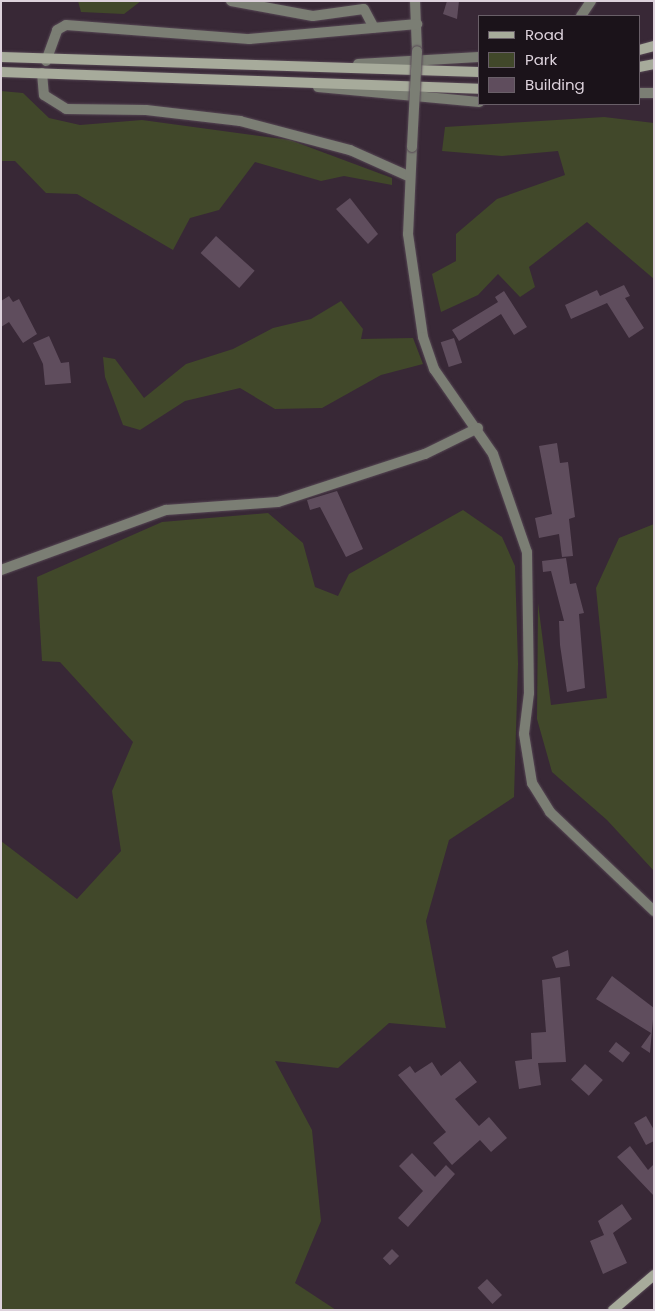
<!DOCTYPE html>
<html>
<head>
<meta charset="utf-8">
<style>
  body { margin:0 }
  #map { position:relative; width:655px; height:1311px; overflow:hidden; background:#382836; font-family:Poppins,sans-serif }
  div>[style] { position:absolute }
  .green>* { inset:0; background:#41482a }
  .building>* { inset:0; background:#5f4d5d; transform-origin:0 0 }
  .roads { filter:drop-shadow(0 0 1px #564754) drop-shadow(0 0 1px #564754) }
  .street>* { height:10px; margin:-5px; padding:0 5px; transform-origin:5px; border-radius:5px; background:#7b7e74 }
  .secondary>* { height:10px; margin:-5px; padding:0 5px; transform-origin:5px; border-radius:5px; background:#a7ab9b }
  .bridges { filter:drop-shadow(0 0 1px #564754) drop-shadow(0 0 1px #564754) }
  .street-bridge>* { height:10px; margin:-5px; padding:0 5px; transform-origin:5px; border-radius:5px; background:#7b7e74 }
  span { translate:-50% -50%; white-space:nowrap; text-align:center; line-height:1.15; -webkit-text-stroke:5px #1b131a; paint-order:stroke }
  .frame { position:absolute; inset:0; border:2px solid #ddd2dc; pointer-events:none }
  .legend { position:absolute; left:478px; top:15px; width:162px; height:90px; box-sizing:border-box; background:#1b131a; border:1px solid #695f68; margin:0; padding:6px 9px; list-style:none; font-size:15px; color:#ddd2dc }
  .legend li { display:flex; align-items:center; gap:10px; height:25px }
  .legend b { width:25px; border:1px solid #695f68 }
</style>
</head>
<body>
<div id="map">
  <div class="green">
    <div style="clip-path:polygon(78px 1px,141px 1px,124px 14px,81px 12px)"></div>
    <div style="clip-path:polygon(1px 91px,23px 93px,49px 118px,80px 125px,142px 120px,290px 140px,392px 178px,392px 185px,344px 176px,321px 181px,255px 162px,219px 210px,190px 218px,173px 250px,77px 194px,46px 193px,15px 161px,1px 161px)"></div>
    <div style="clip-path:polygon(604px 117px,654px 123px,654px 279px,587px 222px,529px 267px,535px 287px,520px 297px,498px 274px,478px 295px,441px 312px,432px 274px,456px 261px,456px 234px,497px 199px,565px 175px,558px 151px,502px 156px,442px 151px,445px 127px)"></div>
    <div style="clip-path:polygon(341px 301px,363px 329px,361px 339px,413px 338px,423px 364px,381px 375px,322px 408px,275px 409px,240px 388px,185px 401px,140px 430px,123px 425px,105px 377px,103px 357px,115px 359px,144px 398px,186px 364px,233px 349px,273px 328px,311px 319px)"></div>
    <div style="clip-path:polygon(463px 510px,502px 537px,515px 566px,518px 664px,514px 797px,449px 840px,426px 921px,446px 1028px,389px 1023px,338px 1068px,275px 1061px,312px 1130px,321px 1221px,295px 1283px,336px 1310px,1px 1310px,1px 841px,77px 899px,121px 851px,112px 791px,133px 742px,60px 662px,42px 661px,37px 577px,162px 522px,268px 513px,303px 543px,315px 587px,338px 596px,349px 574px)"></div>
    <div style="clip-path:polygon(654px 524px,654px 871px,607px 820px,552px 772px,537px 719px,538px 603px,551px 705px,607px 698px,596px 588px,619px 538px)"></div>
  </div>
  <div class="building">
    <div style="clip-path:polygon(447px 1px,459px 1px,457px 19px,443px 14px)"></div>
    <div style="clip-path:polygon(350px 198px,378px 234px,368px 244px,336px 209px)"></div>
    <div style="left:216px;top:236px;width:52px;height:23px;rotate:42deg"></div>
    <div style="clip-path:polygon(624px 285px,630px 296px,625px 298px,644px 328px,629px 338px,607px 303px,571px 319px,565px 305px,597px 290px,600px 296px)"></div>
    <div style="clip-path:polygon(504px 291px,527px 327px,514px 335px,501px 314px,459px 341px,452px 330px,498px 302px,495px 297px)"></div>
    <div style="clip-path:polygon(9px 296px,13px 302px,19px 299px,37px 334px,23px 343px,9px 322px,1px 327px,1px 301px)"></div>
    <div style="clip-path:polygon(49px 336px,61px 363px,69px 362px,71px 383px,45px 385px,43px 364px,33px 343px)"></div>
    <div style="left:454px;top:338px;width:26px;height:14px;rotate:72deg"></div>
    <div style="clip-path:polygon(557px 443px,560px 463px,568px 462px,575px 517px,569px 519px,573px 556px,562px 557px,559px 534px,539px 538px,535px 518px,552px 514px,539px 446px)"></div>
    <div style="clip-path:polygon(337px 491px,363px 549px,346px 557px,320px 507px,310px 510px,307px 500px)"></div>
    <div style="clip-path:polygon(566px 558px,570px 584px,576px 583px,584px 613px,579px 614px,585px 688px,567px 692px,560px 645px,559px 621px,564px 621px,551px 571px,543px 572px,542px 561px)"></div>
    <div style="clip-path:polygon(568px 950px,570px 966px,556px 968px,552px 957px)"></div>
    <div style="clip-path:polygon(612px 976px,654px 1008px,650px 1053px,641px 1047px,651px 1033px,596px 999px)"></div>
    <div style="clip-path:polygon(560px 977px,566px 1062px,538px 1063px,541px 1085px,519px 1089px,515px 1061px,532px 1059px,531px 1033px,546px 1032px,542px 980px)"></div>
    <div style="left:616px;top:1042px;width:18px;height:12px;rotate:38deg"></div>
    <div style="clip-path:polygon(460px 1061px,477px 1082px,455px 1099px,479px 1126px,489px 1117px,507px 1138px,491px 1152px,480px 1140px,452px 1165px,433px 1143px,446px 1132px,398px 1075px,410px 1066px,415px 1073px,432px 1062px,441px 1076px)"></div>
    <div style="left:585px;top:1064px;width:24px;height:21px;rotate:42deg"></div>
    <div style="clip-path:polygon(646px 1116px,654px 1130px,654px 1141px,646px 1145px,634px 1123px)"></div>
    <div style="clip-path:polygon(630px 1146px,648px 1170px,654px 1164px,654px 1196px,617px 1157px)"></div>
    <div style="clip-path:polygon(412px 1153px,435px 1177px,446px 1165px,455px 1174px,408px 1227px,398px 1218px,423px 1191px,399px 1166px)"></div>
    <div style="clip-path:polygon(622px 1204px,632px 1219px,613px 1233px,627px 1263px,603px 1274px,590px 1241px,604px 1235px,598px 1221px)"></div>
    <div style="left:392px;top:1249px;width:10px;height:13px;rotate:45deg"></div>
    <div style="left:487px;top:1279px;width:22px;height:13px;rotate:47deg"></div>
  </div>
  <div class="roads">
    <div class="street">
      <div style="left:231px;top:1px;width:83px;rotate:10.4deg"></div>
      <div style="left:313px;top:16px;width:51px;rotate:-7.8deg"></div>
      <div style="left:364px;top:9px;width:21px;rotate:62deg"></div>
      <div style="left:415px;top:1px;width:50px;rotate:87.7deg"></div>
      <div style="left:581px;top:16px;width:18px;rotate:-56deg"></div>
      <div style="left:46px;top:61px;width:33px;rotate:-70deg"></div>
      <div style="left:57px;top:30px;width:10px;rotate:-29deg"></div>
      <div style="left:66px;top:25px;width:184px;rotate:4.4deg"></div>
      <div style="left:249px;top:39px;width:169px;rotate:-5.1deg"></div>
      <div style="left:358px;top:64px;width:121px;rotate:-3.3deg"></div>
      <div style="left:42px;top:73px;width:22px;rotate:85deg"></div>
      <div style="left:44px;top:95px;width:26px;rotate:32deg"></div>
      <div style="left:66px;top:109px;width:80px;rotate:0.7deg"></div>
      <div style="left:146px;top:110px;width:95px;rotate:6.7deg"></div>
      <div style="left:240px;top:121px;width:114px;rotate:14.8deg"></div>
      <div style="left:350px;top:150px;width:64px;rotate:24.1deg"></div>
      <div style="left:318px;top:87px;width:162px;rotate:5.3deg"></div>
      <div style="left:639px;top:93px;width:15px"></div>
      <div style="left:412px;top:147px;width:87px;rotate:92.6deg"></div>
      <div style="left:408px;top:234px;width:104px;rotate:81.7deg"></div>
      <div style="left:423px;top:337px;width:34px;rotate:71deg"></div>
      <div style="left:434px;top:369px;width:103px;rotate:55.2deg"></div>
      <div style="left:493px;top:454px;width:104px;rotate:70.9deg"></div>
      <div style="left:527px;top:552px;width:141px;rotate:89.2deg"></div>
      <div style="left:529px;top:693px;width:41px;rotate:97deg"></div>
      <div style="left:524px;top:734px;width:50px;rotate:80.7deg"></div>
      <div style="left:532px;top:783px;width:34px;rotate:58deg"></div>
      <div style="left:550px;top:812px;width:144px;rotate:43.6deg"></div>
      <div style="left:1px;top:570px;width:176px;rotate:-20deg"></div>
      <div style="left:166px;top:510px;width:112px;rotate:-4.1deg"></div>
      <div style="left:278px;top:502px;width:155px;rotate:-18.1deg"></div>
      <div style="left:425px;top:454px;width:59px;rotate:-26.1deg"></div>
    </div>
    <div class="secondary">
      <div style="left:639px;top:50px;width:16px;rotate:-15deg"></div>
      <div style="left:1px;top:57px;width:478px;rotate:1.8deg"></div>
      <div style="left:639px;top:67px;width:15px;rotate:-11deg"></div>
      <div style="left:1px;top:72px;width:478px;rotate:2deg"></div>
      <div style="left:613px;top:1310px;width:54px;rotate:-40.5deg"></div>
    </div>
  </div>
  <div class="bridges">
    <div class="street-bridge">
      <div style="left:412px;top:147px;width:96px;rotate:-87deg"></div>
    </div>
  </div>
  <div class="frame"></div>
  <ul class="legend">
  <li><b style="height:6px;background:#a7ab9b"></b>Road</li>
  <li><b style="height:14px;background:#41482a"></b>Park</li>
  <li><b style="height:14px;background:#5f4d5d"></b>Building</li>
  </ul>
</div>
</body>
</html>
